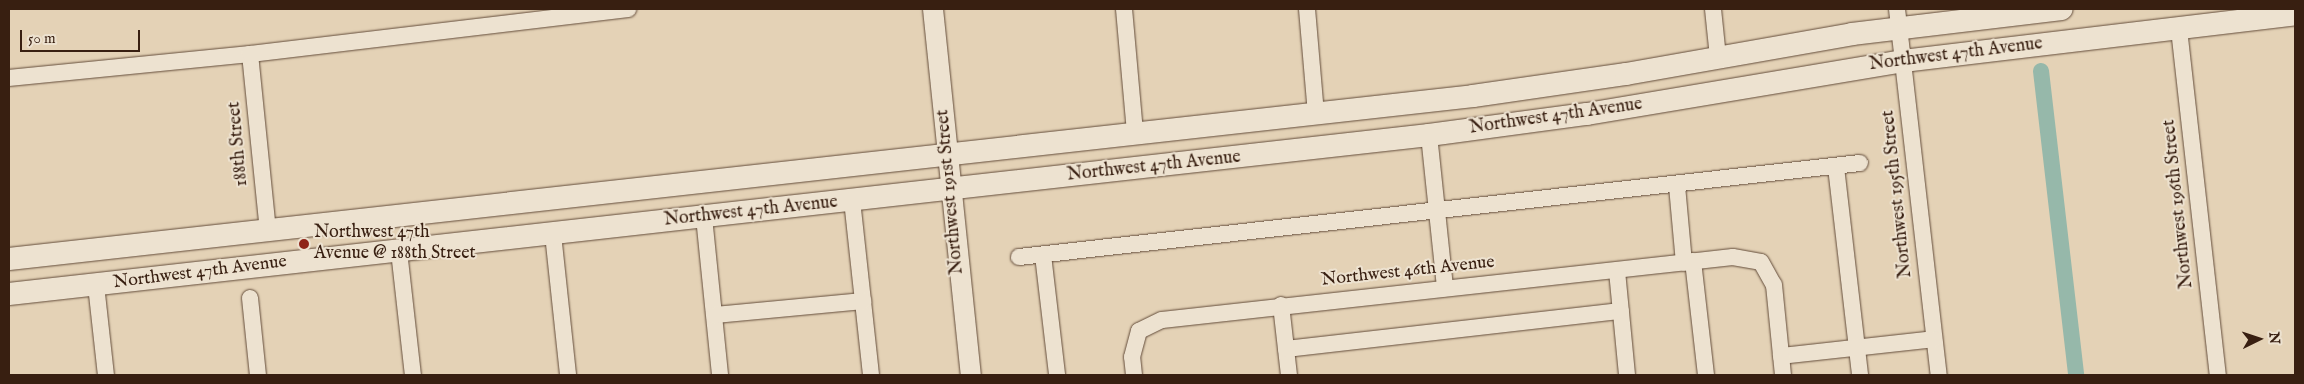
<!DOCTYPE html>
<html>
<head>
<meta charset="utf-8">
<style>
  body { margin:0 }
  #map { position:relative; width:2304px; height:384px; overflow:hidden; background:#e4d2b6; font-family:"IM FELL English",serif }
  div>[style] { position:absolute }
  .canal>* { height:16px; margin:-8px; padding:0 8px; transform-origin:8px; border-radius:8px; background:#96b8aa }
  .roads { filter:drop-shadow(0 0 1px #634c3a) drop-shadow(0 0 1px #634c3a) }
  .minor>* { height:16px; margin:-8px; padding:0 8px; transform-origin:8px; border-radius:8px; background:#ede2d0 }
  .tertiary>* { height:20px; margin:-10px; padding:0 10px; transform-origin:10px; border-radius:10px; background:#ede2d0 }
  .secondary>* { height:22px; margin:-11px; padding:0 11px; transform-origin:11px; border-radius:11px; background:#ede2d0 }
  .dots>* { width:14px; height:14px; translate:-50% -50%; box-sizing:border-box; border:2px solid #ede2d0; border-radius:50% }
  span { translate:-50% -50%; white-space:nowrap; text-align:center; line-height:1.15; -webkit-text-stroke:4px #ede2d0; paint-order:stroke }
  .street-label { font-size:18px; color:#381f11 }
  .poi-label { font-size:18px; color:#381f11 }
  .left { translate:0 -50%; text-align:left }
  .frame { position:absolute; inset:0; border:10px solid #381f11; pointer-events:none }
  .north { position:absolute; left:2234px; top:314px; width:50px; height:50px; -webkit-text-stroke:4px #ede2d0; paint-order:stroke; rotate:86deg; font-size:14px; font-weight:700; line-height:20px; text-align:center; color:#381f11 }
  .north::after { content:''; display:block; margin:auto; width:18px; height:22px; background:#381f11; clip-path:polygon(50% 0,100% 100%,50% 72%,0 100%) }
  .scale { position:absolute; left:20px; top:30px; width:120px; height:22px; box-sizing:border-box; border:2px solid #381f11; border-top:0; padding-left:6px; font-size:15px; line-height:18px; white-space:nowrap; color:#381f11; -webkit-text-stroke:4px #ede2d0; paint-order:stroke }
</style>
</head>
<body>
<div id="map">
  <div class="canal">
    <div style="left:2041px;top:71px;width:306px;rotate:83.4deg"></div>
  </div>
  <div class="roads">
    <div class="minor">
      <div style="left:1124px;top:9px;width:124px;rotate:84.9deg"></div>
      <div style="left:1307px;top:9px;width:105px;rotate:85.1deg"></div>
      <div style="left:1713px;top:9px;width:48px;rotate:84.1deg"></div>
      <div style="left:1897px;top:9px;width:368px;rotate:83.5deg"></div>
      <div style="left:2179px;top:29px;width:348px;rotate:83.6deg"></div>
      <div style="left:250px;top:54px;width:178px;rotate:84.2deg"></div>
      <div style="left:9px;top:78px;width:242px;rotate:-5.7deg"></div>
      <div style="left:250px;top:54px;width:381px;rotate:-6.8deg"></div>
      <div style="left:1429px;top:135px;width:154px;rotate:84deg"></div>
      <div style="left:1836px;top:167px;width:209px;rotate:83.4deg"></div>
      <div style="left:1677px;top:186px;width:77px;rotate:84.8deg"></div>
      <div style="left:852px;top:200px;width:176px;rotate:83.8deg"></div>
      <div style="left:704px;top:217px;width:159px;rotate:84.2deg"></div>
      <div style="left:553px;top:234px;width:142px;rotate:83.9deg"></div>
      <div style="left:399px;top:251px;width:125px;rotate:83.6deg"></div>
      <div style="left:1043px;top:255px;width:121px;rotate:83.3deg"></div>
      <div style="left:1019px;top:257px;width:846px;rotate:-6.38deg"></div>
      <div style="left:1693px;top:261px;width:115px;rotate:83.5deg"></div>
      <div style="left:1617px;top:271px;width:104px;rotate:84.5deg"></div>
      <div style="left:96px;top:285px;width:91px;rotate:83.7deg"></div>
      <div style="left:250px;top:298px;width:77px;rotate:84.1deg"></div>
      <div style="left:1281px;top:305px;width:70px;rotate:83.5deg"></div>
      <div style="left:715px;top:315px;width:149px;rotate:-5.4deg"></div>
      <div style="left:1286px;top:349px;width:337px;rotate:-6.5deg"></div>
      <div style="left:1781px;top:356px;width:154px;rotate:-6.3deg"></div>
      <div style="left:1134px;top:375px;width:18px;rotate:-96deg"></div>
      <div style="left:1132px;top:357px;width:27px;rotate:-75deg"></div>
      <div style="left:1139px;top:331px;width:25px;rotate:-26deg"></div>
      <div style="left:1162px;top:320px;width:574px;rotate:-6.3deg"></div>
      <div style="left:1733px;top:257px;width:28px;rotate:10deg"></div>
      <div style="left:1761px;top:262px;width:26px;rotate:61deg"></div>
      <div style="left:1774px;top:285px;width:90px;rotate:84.3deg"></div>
    </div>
    <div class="tertiary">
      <div style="left:933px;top:9px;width:368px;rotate:84.1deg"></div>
    </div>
    <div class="secondary">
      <div style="left:9px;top:259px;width:1473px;rotate:-6.35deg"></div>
      <div style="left:1473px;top:96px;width:155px;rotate:-8.2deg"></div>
      <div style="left:1626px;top:74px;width:230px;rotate:-10deg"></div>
      <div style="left:1852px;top:34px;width:211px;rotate:-6.8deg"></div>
      <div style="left:9px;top:294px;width:1429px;rotate:-6.39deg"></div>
      <div style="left:1429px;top:135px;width:159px;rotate:-7.6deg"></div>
      <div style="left:1587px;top:114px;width:320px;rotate:-9.5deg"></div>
      <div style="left:1903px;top:61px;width:395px;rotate:-6.8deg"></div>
    </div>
  </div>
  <div class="dots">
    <div style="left:304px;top:244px;background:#8f2418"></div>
  </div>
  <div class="street-label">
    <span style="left:1956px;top:55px;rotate:-7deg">Northwest 47th Avenue</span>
    <span style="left:1556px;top:117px;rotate:-8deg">Northwest 47th Avenue</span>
    <span style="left:239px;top:144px;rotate:-95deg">188th Street</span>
    <span style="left:1154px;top:167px;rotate:-6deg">Northwest 47th Avenue</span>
    <span style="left:951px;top:192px;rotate:-95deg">Northwest 191st Street</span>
    <span style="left:1898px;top:194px;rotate:-96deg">Northwest 195th Street</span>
    <span style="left:2179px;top:204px;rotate:-96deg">Northwest 196th Street</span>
    <span style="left:751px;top:212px;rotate:-6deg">Northwest 47th Avenue</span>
    <span style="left:1408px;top:272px;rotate:-6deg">Northwest 46th Avenue</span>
    <span style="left:200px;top:273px;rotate:-7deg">Northwest 47th Avenue</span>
  </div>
  <div class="poi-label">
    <span class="left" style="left:314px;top:244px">Northwest 47th<br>Avenue @ 188th Street</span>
  </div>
  <div class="frame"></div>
  <div class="north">N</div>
  <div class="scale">50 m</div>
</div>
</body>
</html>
